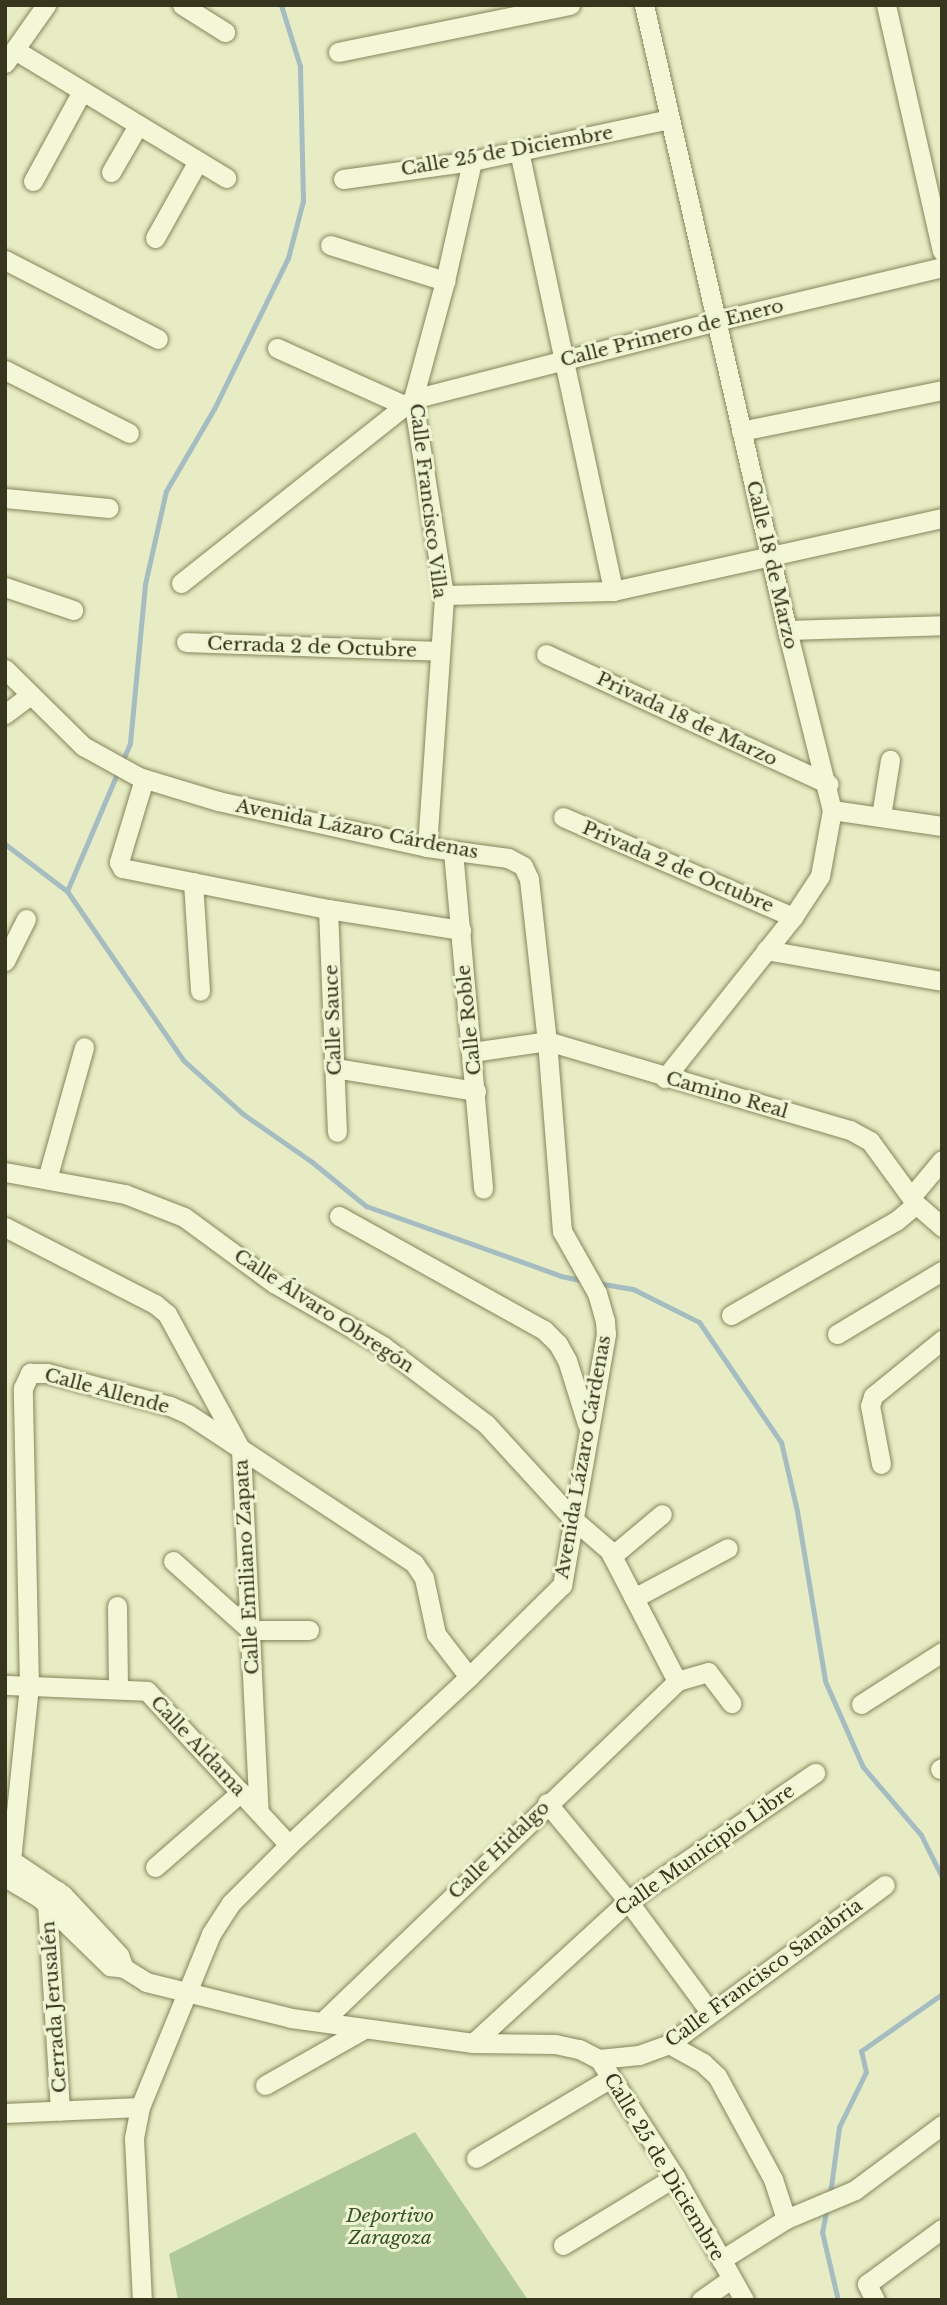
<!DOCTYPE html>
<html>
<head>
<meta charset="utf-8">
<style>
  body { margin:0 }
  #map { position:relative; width:947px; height:2305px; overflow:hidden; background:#e7ecc4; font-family:"Libre Baskerville",serif }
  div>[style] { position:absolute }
  .green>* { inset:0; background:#afca98 }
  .stream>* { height:5px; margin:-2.5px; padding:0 2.5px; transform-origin:2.5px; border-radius:2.5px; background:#a5bcc0 }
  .roads { filter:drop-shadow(0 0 2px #86855b) drop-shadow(0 0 2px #86855b) }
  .minor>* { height:19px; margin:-9.5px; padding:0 9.5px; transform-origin:9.5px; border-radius:9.5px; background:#f3f7d7 }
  span { translate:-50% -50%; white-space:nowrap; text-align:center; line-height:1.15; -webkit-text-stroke:6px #eff4d3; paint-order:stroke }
  .street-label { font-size:19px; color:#37351e }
  .park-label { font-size:19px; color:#345226; font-style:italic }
  .frame { position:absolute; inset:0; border:7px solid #37351e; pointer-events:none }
</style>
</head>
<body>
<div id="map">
  <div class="green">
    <div style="clip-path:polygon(415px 2132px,528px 2300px,178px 2300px,169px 2254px)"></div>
  </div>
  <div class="stream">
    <div style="left:5px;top:844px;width:78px;rotate:37.2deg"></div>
    <div style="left:67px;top:891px;width:205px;rotate:55.5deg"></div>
    <div style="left:183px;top:1060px;width:81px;rotate:42deg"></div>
    <div style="left:243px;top:1114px;width:84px;rotate:34.8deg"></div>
    <div style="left:312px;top:1162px;width:70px;rotate:39.2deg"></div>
    <div style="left:366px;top:1206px;width:207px;rotate:19.7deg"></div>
    <div style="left:561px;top:1276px;width:25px;rotate:12deg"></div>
    <div style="left:67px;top:891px;width:161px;rotate:-66.9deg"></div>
    <div style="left:130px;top:743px;width:160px;rotate:-84.6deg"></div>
    <div style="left:145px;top:584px;width:95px;rotate:-77.3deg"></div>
    <div style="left:166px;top:491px;width:95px;rotate:-59.7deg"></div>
    <div style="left:214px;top:409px;width:168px;rotate:-63.9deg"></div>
    <div style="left:288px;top:258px;width:59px;rotate:-75.3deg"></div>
    <div style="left:303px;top:201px;width:135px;rotate:-91.3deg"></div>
    <div style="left:300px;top:66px;width:64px;rotate:-107.3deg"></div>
    <div style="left:598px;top:1283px;width:36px;rotate:10deg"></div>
    <div style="left:633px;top:1289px;width:74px;rotate:26.6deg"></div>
    <div style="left:699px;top:1322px;width:145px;rotate:55.7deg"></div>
    <div style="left:781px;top:1442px;width:71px;rotate:76.9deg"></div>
    <div style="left:797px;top:1511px;width:172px;rotate:80.6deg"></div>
    <div style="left:825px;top:1681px;width:94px;rotate:66.2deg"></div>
    <div style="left:863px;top:1767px;width:89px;rotate:49.5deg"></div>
    <div style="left:921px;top:1835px;width:47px;rotate:63.4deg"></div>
    <div style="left:830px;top:2194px;width:68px;rotate:-82.3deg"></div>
    <div style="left:839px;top:2127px;width:61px;rotate:-63.9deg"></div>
    <div style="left:866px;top:2072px;width:22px;rotate:-103deg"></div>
    <div style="left:861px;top:2051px;width:99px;rotate:-35.1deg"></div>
    <div style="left:827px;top:2207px;width:25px;rotate:101deg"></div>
    <div style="left:822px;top:2232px;width:70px;rotate:76.8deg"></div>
  </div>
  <div class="roads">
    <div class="minor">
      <div style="left:182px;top:5px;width:51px;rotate:32.1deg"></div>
      <div style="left:644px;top:5px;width:641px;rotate:77.11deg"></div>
      <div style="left:787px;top:630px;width:186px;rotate:76deg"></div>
      <div style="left:832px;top:810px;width:67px;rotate:100.3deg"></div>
      <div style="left:820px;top:876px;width:49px;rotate:123.4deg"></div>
      <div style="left:793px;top:917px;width:206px;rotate:128.5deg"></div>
      <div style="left:886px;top:5px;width:252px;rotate:77.2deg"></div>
      <div style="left:15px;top:50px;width:247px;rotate:31.2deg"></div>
      <div style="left:338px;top:52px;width:237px;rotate:-11.5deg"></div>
      <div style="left:5px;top:63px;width:71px;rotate:-54.7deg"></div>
      <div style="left:519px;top:151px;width:450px;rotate:77.9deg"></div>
      <div style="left:111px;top:172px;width:54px;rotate:-60.1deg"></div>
      <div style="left:343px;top:179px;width:130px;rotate:-7.9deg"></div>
      <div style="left:472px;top:161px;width:202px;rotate:-12deg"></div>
      <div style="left:33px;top:181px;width:102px;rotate:-61.4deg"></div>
      <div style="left:155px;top:238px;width:88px;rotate:-60.8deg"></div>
      <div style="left:330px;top:245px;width:121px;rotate:17.4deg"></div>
      <div style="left:5px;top:260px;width:172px;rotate:27.3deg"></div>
      <div style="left:277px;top:348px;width:139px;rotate:24.2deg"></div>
      <div style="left:5px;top:370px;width:139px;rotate:26.9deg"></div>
      <div style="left:741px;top:431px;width:205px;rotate:-11.5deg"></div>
      <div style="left:5px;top:498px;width:104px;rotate:5.5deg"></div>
      <div style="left:181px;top:583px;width:296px;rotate:-38.4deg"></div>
      <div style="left:413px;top:399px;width:313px;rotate:-14.4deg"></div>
      <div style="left:716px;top:321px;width:232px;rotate:-13.4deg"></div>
      <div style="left:5px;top:587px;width:72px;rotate:18.7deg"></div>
      <div style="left:444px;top:595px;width:169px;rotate:-1.4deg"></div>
      <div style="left:613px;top:591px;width:337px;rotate:-12.5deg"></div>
      <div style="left:787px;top:630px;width:155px;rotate:-1.8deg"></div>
      <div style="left:186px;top:642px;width:252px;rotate:2deg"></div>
      <div style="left:546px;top:654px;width:311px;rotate:24.7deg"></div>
      <div style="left:5px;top:669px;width:110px;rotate:44.6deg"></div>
      <div style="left:83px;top:746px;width:64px;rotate:29deg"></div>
      <div style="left:139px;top:777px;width:83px;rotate:16.9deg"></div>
      <div style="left:218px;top:801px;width:214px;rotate:12.4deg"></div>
      <div style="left:427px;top:847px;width:82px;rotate:7.7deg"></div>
      <div style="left:508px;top:858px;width:17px;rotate:28deg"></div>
      <div style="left:523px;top:866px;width:14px;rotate:65deg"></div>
      <div style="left:529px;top:879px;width:163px;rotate:83.7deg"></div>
      <div style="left:547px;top:1041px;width:191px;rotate:85.5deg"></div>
      <div style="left:562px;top:1231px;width:71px;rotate:60.6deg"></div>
      <div style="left:597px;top:1293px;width:29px;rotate:74deg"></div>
      <div style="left:605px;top:1321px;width:13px;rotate:86deg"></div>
      <div style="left:606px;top:1334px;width:255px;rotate:99.9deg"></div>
      <div style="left:562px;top:1585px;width:131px;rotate:135.3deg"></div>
      <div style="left:469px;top:1677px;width:246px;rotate:137deg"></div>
      <div style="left:289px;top:1845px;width:82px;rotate:135deg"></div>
      <div style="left:231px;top:1903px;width:37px;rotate:123deg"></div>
      <div style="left:211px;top:1934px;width:187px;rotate:112.3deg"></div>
      <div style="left:140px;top:2107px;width:32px;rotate:101deg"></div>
      <div style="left:134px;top:2138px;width:162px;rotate:87.2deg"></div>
      <div style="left:5px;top:714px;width:31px;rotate:-37deg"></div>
      <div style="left:144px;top:779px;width:87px;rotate:106.8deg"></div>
      <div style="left:119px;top:862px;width:7px;rotate:63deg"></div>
      <div style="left:122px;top:868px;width:210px;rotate:11.3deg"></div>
      <div style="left:328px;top:909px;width:135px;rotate:9deg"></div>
      <div style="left:832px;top:810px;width:111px;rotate:8.3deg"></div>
      <div style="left:881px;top:816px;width:57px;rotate:-80.9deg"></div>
      <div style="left:563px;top:817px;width:251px;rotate:23.5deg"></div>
      <div style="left:427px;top:847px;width:253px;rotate:-86.1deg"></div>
      <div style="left:444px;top:595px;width:198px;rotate:-99deg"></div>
      <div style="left:413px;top:399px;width:122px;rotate:-74.8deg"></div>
      <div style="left:445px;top:281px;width:123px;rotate:-77.3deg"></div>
      <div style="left:453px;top:851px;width:339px;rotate:84.9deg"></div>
      <div style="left:193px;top:882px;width:109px;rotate:86.3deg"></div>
      <div style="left:328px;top:909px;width:223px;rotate:87.7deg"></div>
      <div style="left:766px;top:950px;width:179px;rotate:10deg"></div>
      <div style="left:5px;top:961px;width:47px;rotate:-63.4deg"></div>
      <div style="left:472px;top:1052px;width:76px;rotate:-8.3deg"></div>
      <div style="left:547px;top:1041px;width:316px;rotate:16.4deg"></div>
      <div style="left:850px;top:1130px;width:23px;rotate:29deg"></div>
      <div style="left:870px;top:1141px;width:78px;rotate:53.9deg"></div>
      <div style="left:916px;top:1204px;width:35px;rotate:41deg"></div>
      <div style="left:335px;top:1068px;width:143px;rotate:9.3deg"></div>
      <div style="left:5px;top:1172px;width:122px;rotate:10.4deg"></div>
      <div style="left:125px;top:1194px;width:63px;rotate:21.3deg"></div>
      <div style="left:184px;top:1217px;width:112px;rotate:36.3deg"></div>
      <div style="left:274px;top:1283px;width:126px;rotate:30deg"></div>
      <div style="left:383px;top:1346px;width:129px;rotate:37.1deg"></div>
      <div style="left:486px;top:1424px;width:130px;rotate:47.5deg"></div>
      <div style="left:574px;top:1520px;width:46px;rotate:40.6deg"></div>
      <div style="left:609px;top:1550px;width:148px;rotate:62.6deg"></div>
      <div style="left:47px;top:1179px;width:137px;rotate:-74.3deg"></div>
      <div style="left:911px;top:1197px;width:48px;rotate:-50deg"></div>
      <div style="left:339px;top:1216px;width:235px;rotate:29.1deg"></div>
      <div style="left:544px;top:1330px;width:20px;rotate:45deg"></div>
      <div style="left:558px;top:1344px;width:18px;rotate:61deg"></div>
      <div style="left:567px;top:1360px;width:67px;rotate:72.6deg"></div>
      <div style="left:5px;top:1227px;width:169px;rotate:27.2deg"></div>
      <div style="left:155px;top:1304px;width:16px;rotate:40deg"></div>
      <div style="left:167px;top:1314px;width:155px;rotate:61.4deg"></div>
      <div style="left:241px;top:1450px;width:362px;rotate:87.2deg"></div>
      <div style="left:731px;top:1315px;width:190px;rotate:-29.7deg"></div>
      <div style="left:896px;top:1221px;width:26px;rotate:-40deg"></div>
      <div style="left:837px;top:1334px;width:122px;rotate:-31deg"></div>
      <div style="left:881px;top:1464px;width:59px;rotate:-100.7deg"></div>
      <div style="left:870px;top:1406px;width:10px;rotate:-73deg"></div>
      <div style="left:873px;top:1396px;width:89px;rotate:-39.1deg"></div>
      <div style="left:612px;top:1556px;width:65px;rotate:-40deg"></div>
      <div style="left:173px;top:1561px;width:103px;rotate:41.9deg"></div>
      <div style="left:250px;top:1630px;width:59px"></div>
      <div style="left:634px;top:1598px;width:106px;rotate:-28deg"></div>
      <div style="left:117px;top:1606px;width:82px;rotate:89.3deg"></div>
      <div style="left:5px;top:1685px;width:142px;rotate:2.4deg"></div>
      <div style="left:147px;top:1691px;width:209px;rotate:47.3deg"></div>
      <div style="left:861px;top:1704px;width:96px;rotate:-32.7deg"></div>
      <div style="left:940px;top:1769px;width:2px;rotate:-27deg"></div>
      <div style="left:547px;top:1803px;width:127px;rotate:50.4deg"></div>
      <div style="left:628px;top:1901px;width:139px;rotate:53.5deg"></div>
      <div style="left:5px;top:1856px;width:70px;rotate:33.9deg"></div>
      <div style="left:63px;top:1895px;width:82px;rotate:47deg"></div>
      <div style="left:119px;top:1955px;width:14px;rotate:69deg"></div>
      <div style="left:11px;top:1860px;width:175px;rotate:-84.1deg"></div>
      <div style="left:29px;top:1686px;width:298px;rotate:-91.2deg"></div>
      <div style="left:23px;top:1388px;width:17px;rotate:-65deg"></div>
      <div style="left:30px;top:1373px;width:17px"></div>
      <div style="left:47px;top:1373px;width:127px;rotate:15deg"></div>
      <div style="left:170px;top:1406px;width:20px;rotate:24deg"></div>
      <div style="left:188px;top:1414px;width:271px;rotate:33.4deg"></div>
      <div style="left:414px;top:1563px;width:18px;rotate:56deg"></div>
      <div style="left:424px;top:1578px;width:57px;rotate:77.9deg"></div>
      <div style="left:436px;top:1634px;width:54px;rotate:52.5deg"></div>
      <div style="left:155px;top:1867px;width:114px;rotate:-41.1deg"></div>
      <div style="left:5px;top:1877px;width:41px;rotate:31deg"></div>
      <div style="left:40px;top:1898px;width:98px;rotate:44.2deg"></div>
      <div style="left:110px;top:1966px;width:14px;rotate:8deg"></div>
      <div style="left:124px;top:1968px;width:26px;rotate:32deg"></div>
      <div style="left:146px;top:1982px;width:149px;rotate:13.9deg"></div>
      <div style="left:291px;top:2018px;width:184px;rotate:7.8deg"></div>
      <div style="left:473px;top:2043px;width:82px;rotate:0.7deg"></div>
      <div style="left:555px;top:2044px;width:25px;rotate:12deg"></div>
      <div style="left:579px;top:2049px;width:22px;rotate:27deg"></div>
      <div style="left:599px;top:2059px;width:140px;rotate:57.2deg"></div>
      <div style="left:675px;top:2177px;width:141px;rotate:60.7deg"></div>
      <div style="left:58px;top:1891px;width:17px;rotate:130deg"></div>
      <div style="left:47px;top:1904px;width:207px;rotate:86.4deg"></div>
      <div style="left:322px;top:2022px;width:492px;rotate:-43.8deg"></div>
      <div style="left:677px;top:1681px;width:32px;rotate:-16deg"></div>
      <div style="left:708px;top:1672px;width:39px;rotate:53deg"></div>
      <div style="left:473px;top:2043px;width:210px;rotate:-42.5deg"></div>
      <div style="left:628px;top:1901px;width:227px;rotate:-34.4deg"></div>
      <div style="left:669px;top:2044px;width:39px;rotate:29deg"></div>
      <div style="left:703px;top:2063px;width:19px;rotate:43deg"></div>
      <div style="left:717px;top:2076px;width:117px;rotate:61.5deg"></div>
      <div style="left:773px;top:2179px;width:42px;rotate:72deg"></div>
      <div style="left:599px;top:2059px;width:40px;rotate:-5.7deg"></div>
      <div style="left:639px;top:2055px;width:32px;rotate:-20deg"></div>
      <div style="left:669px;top:2044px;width:268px;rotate:-36.4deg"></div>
      <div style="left:265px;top:2085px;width:114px;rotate:-29.5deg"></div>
      <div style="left:5px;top:2113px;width:135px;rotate:-2.5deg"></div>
      <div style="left:476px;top:2158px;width:157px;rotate:-30.7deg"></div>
      <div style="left:563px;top:2245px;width:131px;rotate:-31.3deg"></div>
      <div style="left:721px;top:2260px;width:77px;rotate:-32.2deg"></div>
      <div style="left:786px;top:2219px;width:75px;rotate:-22.8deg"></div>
      <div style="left:855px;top:2190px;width:109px;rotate:-36.8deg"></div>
      <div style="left:701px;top:2300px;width:37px;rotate:-35deg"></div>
      <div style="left:875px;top:2300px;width:18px;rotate:-117deg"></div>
      <div style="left:867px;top:2284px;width:93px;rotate:-36.3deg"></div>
    </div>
  </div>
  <div class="street-label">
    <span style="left:507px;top:151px;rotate:-10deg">Calle 25 de Diciembre</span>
    <span style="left:672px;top:333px;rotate:-14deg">Calle Primero de Enero</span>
    <span style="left:428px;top:501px;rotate:83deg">Calle Francisco Villa</span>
    <span style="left:772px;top:565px;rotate:77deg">Calle 18 de Marzo</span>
    <span style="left:312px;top:647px;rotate:2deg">Cerrada 2 de Octubre</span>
    <span style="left:687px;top:719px;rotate:25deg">Privada 18 de Marzo</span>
    <span style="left:357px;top:829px;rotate:11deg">Avenida Lázaro Cárdenas</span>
    <span style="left:678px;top:867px;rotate:23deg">Privada 2 de Octubre</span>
    <span style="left:333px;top:1020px;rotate:-92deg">Calle Sauce</span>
    <span style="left:469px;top:1020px;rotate:-96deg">Calle Roble</span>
    <span style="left:727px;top:1095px;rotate:16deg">Camino Real</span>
    <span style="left:324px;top:1311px;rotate:33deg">Calle Álvaro Obregón</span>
    <span style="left:107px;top:1391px;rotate:15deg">Calle Allende</span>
    <span style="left:583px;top:1457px;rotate:-80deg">Avenida Lázaro Cárdenas</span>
    <span style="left:247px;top:1567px;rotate:-93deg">Calle Emiliano Zapata</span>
    <span style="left:198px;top:1746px;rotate:47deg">Calle Aldama</span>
    <span style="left:499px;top:1850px;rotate:-44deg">Calle Hidalgo</span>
    <span style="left:705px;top:1850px;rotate:-35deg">Calle Municipio Libre</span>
    <span style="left:764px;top:1973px;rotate:-36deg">Calle Francisco Sanabria</span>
    <span style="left:54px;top:2007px;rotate:-94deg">Cerrada Jerusalén</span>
    <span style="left:664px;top:2167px;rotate:59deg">Calle 25 de Diciembre</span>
  </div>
  <div class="park-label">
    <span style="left:390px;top:2227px">Deportivo<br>Zaragoza</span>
  </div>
  <div class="frame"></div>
</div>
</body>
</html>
